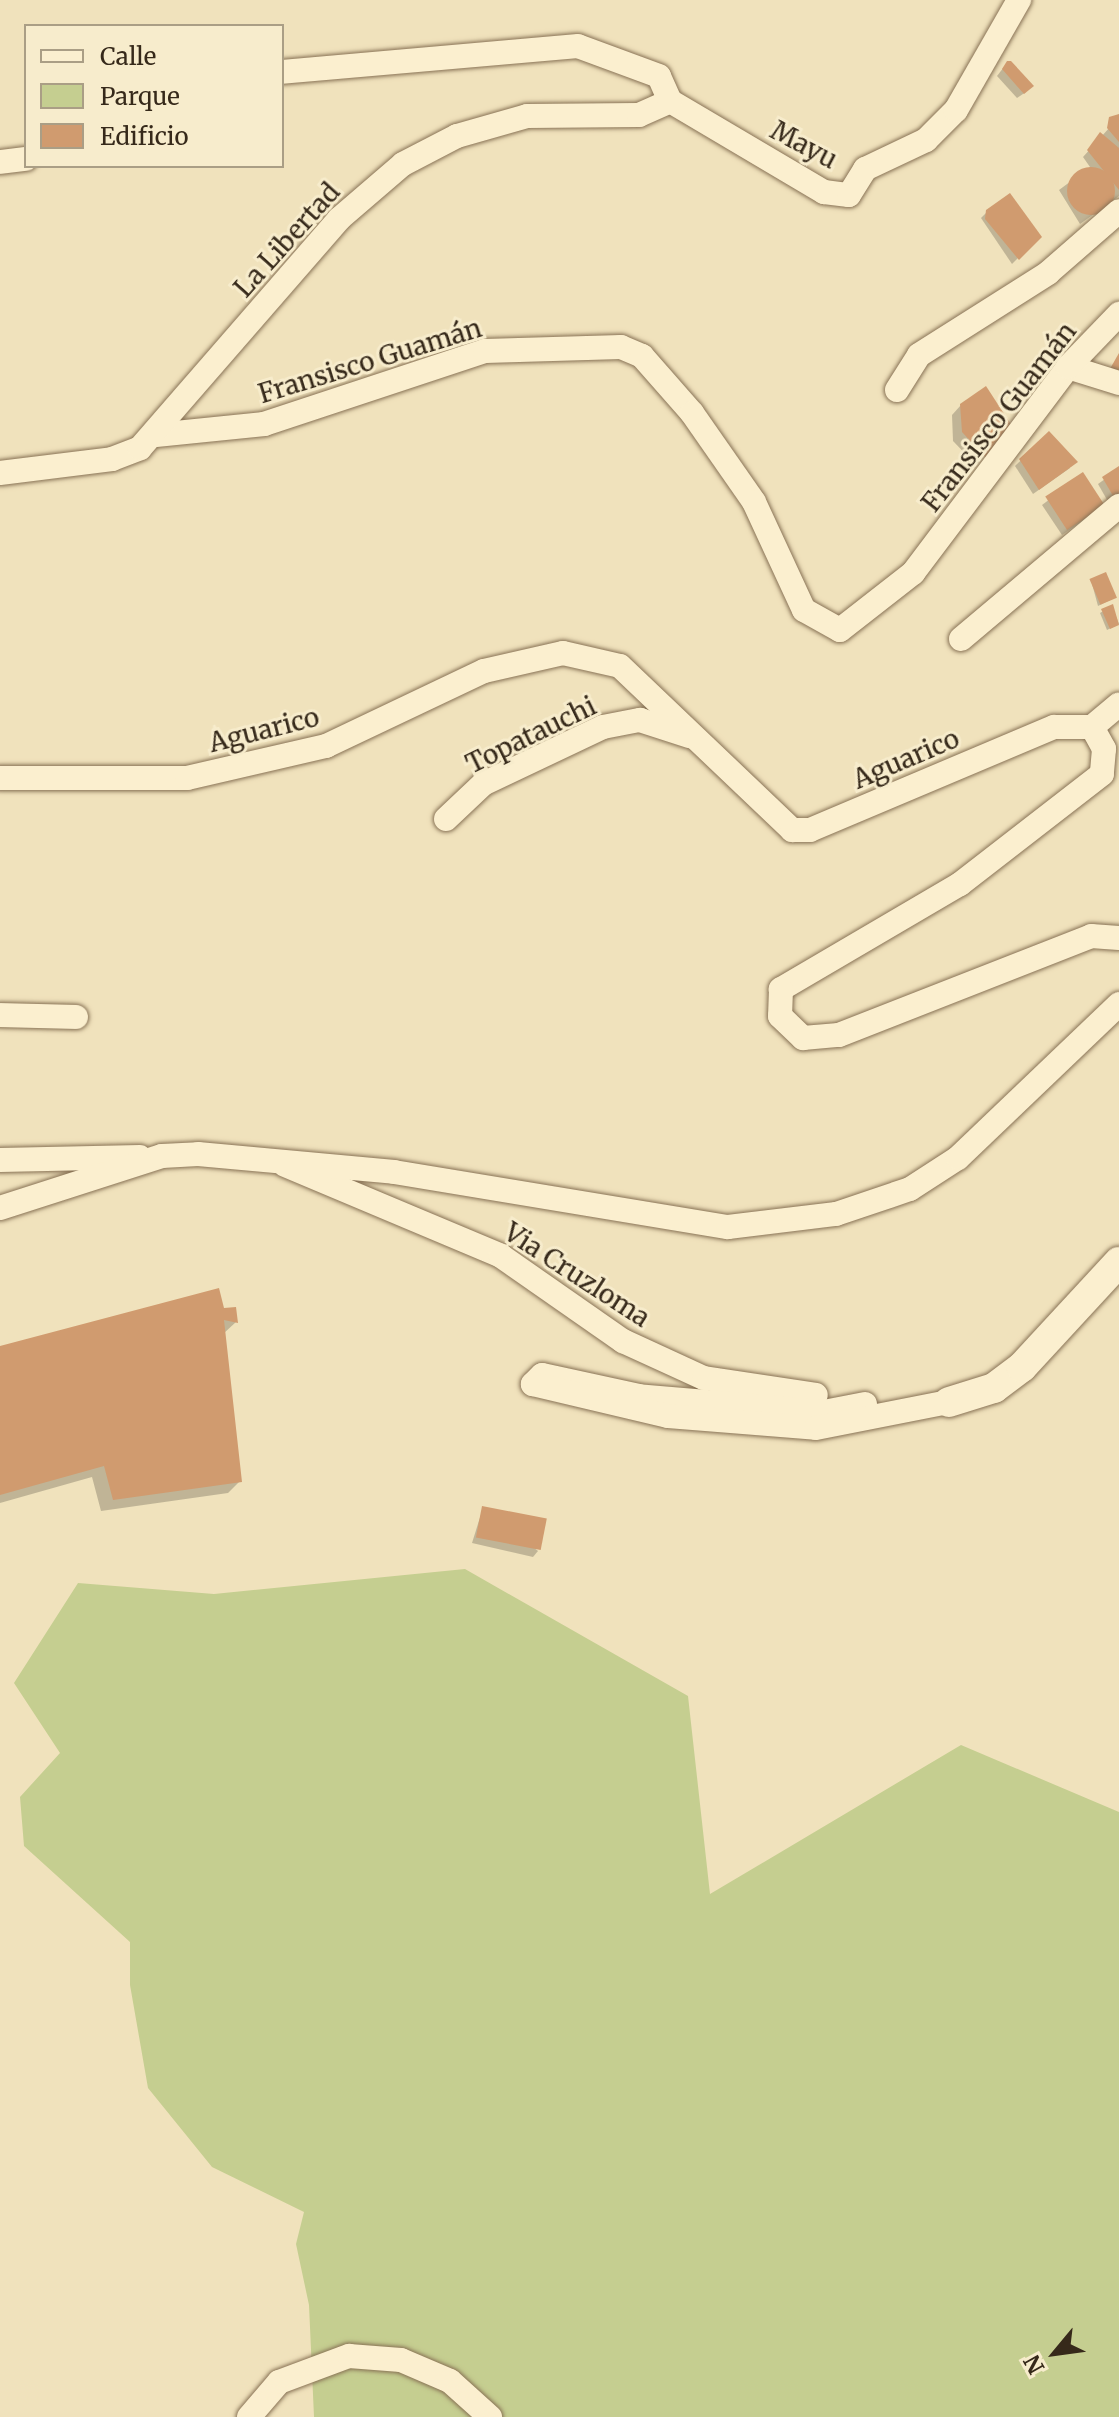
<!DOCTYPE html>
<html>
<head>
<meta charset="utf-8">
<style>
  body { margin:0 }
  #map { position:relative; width:1119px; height:2417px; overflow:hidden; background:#f0e2bc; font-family:Merriweather,serif }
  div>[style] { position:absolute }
  .green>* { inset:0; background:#c5ce90 }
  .shadow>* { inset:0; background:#0003 }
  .building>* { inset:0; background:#d09b6f; transform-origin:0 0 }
  .round { border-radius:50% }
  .roads { filter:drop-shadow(0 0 2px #887255) drop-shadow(0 0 2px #887255) }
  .minor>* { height:24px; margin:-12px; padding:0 12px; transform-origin:12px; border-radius:12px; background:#fbefcf }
  .tertiary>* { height:30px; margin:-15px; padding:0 15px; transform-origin:15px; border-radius:15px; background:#fbefcf }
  span { translate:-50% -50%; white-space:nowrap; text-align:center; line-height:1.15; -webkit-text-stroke:6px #f7eccc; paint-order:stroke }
  .street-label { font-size:26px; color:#36291a }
  .legend { position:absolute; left:24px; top:24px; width:260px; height:144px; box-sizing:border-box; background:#f7eccc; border:2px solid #aa9e85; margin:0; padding:10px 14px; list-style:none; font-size:24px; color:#36291a }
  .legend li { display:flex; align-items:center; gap:16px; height:40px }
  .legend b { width:40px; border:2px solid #aa9e85 }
  .north { position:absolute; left:1015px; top:2313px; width:80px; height:80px; -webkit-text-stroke:6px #f7eccc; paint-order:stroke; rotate:241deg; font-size:22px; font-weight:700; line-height:32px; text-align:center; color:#36291a }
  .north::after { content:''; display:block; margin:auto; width:28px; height:36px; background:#36291a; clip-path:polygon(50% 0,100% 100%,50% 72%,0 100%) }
</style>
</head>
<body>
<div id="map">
  <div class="green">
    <div style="clip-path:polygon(465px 1569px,688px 1696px,710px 1894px,961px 1745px,1119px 1812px,1119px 2417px,314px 2417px,309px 2305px,296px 2244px,304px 2212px,212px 2167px,148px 2088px,130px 1985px,130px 1942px,24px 1846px,20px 1797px,60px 1753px,14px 1683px,78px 1583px,214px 1594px)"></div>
  </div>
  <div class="shadow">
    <div style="clip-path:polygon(1007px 63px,1026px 92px,1017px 98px,997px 76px)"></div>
    <div style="clip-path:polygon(1119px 117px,1119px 196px,1080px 224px,1059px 190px,1090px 167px,1083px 157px)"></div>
    <div style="clip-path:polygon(987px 212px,1040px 236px,1012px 264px,981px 218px)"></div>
    <div style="clip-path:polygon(961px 405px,1009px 426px,976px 465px,953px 441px,952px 415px)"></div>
    <div style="clip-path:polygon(1049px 433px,1070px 468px,1033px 494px,1015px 466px)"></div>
    <div style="clip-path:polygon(1119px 469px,1119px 500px,1110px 505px,1098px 484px)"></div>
    <div style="clip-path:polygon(1082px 475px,1097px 511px,1062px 535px,1042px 505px)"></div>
    <div style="clip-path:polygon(1091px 580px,1114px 598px,1098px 606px)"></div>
    <div style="clip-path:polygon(1112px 606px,1119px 624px,1107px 630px,1100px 613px)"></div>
    <div style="clip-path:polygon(222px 1310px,236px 1322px,223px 1334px,240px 1481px,228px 1493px,101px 1511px,92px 1477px,0 1503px,0 1348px)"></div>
    <div style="clip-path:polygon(483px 1508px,538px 1551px,533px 1557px,472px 1543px)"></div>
  </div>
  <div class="building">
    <div style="clip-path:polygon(1007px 61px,1011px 61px,1034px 86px,1024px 94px,1002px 69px)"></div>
    <div style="clip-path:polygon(1119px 114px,1119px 142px,1107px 128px,1109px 117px)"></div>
    <div style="clip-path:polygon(1100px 132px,1119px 148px,1119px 190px,1087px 150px)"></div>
    <div class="round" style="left:1067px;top:167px;width:48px;height:48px"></div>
    <div style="clip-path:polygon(1010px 193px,1042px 237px,1019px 260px,985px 219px,986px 210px)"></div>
    <div style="clip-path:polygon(1119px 353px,1119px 382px,1107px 374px)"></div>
    <div style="clip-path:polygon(986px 386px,1012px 426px,986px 458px,962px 432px,960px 404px)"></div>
    <div style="clip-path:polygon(1049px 431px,1078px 462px,1039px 490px,1019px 459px)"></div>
    <div style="clip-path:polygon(1119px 466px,1119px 499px,1116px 501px,1102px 477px)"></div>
    <div style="left:1083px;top:472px;width:40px;height:45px;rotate:57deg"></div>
    <div style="left:1106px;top:572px;width:28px;height:18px;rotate:67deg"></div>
    <div style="clip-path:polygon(1113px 604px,1119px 625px,1110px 629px,1101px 609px)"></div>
    <div style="clip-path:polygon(219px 1288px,224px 1308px,236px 1307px,238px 1323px,224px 1320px,242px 1482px,113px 1500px,104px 1466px,0 1495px,0 1346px)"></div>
    <div style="left:482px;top:1506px;width:66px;height:32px;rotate:11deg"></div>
  </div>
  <div class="roads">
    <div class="minor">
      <div style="left:670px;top:101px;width:179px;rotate:30.6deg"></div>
      <div style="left:824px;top:192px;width:25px;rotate:7deg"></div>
      <div style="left:849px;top:195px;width:31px;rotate:-58deg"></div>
      <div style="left:865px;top:169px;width:68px;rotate:-25.4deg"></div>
      <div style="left:926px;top:140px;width:42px;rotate:-45deg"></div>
      <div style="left:956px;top:110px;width:127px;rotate:-60.2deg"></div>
      <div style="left:0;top:162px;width:26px;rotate:-7deg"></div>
      <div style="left:1068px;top:367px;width:53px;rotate:17.4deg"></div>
      <div style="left:897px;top:390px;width:41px;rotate:-57.8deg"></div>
      <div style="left:919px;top:355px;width:153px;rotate:-32.4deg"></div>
      <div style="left:1048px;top:273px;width:94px;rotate:-41.1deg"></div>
      <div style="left:156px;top:435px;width:109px;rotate:-5.8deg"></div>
      <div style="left:264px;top:424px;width:233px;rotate:-18.3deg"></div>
      <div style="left:485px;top:351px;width:136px;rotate:-1.7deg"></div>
      <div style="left:621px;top:347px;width:23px;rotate:23deg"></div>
      <div style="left:642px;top:356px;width:76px;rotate:48.7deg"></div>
      <div style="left:692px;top:413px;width:108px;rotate:55.1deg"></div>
      <div style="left:754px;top:502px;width:119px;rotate:65.2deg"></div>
      <div style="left:804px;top:610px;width:41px;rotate:29.1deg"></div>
      <div style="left:840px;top:630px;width:93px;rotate:-38deg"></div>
      <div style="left:913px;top:573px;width:258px;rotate:-53deg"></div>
      <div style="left:1068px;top:367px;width:74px;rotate:-46.1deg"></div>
      <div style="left:0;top:473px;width:113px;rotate:-7.1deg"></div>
      <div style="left:112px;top:459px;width:30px;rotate:-21deg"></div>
      <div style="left:140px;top:448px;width:303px;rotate:-49deg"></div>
      <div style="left:339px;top:219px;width:84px;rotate:-40.7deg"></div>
      <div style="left:403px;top:164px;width:61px;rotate:-27.4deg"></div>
      <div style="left:457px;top:136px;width:73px;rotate:-15.9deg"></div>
      <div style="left:527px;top:116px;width:112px;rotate:-0.5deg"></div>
      <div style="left:639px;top:115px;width:34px;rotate:-24deg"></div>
      <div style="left:670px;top:101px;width:27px;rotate:-114deg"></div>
      <div style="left:659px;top:76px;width:86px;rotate:-159.7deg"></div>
      <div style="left:578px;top:46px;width:297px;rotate:175deg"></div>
      <div style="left:961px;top:639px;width:207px;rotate:-40.1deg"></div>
      <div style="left:1092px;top:727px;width:35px;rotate:-40deg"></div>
      <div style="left:0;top:778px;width:187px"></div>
      <div style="left:187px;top:778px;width:143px;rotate:-13deg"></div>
      <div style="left:326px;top:746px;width:175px;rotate:-25.4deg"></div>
      <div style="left:484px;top:671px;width:81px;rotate:-12.8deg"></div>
      <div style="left:563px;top:653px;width:58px;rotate:12.8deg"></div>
      <div style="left:620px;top:666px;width:238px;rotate:43.6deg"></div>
      <div style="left:792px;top:830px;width:18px"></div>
      <div style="left:810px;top:830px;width:265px;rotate:-22.9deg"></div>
      <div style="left:1054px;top:727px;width:38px"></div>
      <div style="left:1092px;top:727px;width:25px;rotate:61deg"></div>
      <div style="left:1104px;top:749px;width:25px;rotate:95deg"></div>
      <div style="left:1102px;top:774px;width:180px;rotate:142.2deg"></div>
      <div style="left:960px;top:884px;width:208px;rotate:149.6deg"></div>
      <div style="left:781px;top:989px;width:27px;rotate:92deg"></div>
      <div style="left:780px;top:1016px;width:32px;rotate:44deg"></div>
      <div style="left:803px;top:1038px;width:36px;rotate:-5deg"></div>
      <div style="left:839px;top:1035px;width:271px;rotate:-21.4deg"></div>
      <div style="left:1091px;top:936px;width:28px;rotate:4deg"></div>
      <div style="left:446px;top:819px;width:51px;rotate:-43.4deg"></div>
      <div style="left:483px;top:784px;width:133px;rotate:-25.4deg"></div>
      <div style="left:603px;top:727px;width:38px;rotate:-11deg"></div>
      <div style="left:640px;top:720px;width:52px;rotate:18.1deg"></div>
      <div style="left:0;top:1015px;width:76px;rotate:1.5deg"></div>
      <div style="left:0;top:1160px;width:140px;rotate:-1.2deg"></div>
      <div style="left:285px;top:1165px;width:234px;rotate:22.8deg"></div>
      <div style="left:501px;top:1256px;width:149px;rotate:34.9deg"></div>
      <div style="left:623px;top:1341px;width:89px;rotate:24.6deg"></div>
      <div style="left:704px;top:1378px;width:113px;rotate:8.6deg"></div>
      <div style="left:0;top:1208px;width:170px;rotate:-17.8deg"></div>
      <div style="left:162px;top:1156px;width:36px;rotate:-3deg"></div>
      <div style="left:198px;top:1154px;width:197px;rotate:5.2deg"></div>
      <div style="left:394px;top:1172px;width:338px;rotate:9.4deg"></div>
      <div style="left:728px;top:1227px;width:109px;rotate:-6.9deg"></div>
      <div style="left:836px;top:1214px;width:78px;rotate:-18.7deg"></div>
      <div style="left:910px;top:1189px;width:57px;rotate:-32.9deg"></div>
      <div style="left:958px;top:1158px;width:223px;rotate:-43.7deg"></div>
      <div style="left:865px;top:1404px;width:42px;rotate:169deg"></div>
      <div style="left:824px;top:1412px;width:186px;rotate:-175.1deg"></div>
      <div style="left:639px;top:1396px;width:99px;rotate:-167.8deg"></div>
      <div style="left:542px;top:1375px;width:13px;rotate:135deg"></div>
      <div style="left:533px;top:1384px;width:139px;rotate:13.3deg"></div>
      <div style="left:668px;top:1416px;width:148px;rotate:4.6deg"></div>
      <div style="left:816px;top:1428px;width:136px;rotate:-11.1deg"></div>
      <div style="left:249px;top:2417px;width:46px;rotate:-49.4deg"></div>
      <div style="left:279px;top:2382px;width:75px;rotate:-20.4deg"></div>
      <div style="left:349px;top:2356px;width:52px;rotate:4.4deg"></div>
      <div style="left:401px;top:2360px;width:53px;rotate:23.2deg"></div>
      <div style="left:450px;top:2381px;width:54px;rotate:42deg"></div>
    </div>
    <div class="tertiary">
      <div style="left:949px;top:1402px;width:47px;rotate:-17.3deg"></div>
      <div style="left:994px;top:1388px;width:35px;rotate:-37deg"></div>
      <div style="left:1022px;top:1367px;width:143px;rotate:-47.3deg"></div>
    </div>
  </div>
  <div class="street-label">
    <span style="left:804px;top:145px;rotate:28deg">Mayu</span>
    <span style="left:287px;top:240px;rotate:-48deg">La Libertad</span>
    <span style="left:370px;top:361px;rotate:-17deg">Fransisco Guamán</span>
    <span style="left:999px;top:417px;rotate:-52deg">Fransisco Guamán</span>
    <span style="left:264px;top:730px;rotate:-14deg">Aguarico</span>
    <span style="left:531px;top:735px;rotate:-26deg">Topatauchi</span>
    <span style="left:906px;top:759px;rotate:-23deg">Aguarico</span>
    <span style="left:577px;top:1275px;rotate:33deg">Via Cruzloma</span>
  </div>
  <ul class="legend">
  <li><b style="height:10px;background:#fbefcf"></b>Calle</li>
  <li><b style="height:22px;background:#c5ce90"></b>Parque</li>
  <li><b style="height:22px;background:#d09b6f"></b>Edificio</li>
  </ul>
  <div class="north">N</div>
</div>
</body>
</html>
